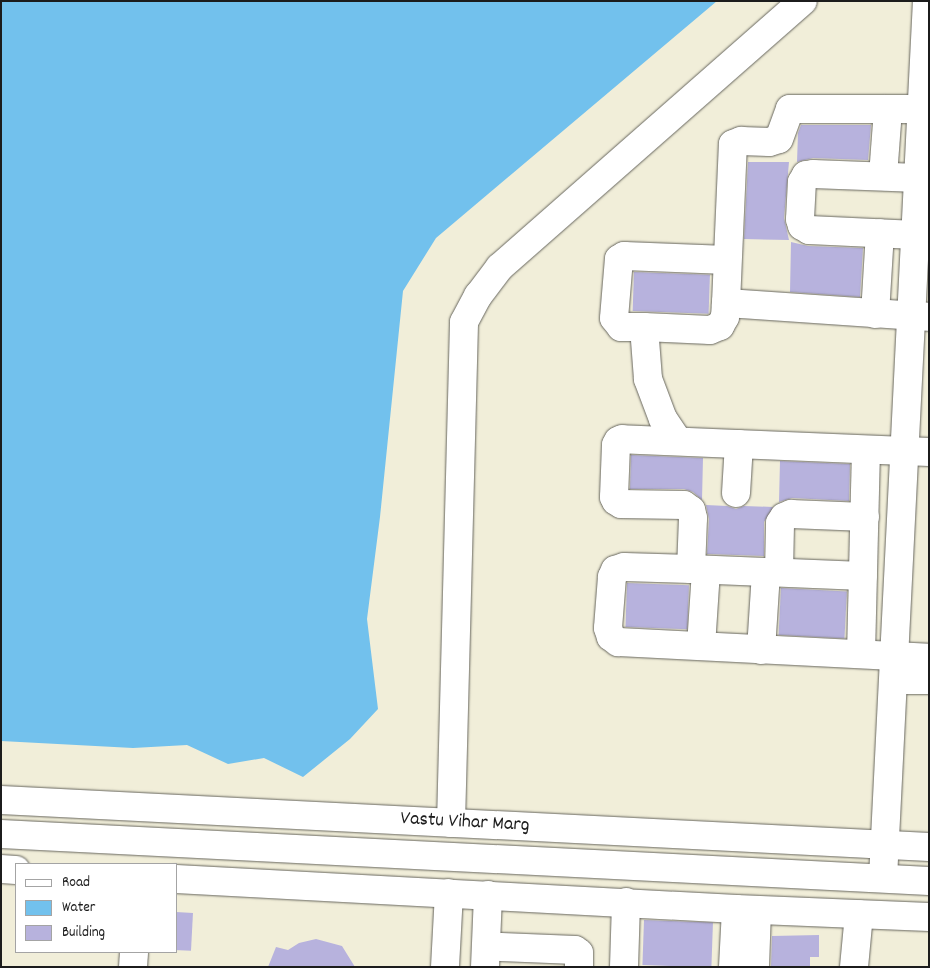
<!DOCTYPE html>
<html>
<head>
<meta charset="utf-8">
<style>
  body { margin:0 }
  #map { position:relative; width:930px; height:968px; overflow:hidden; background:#f1eed9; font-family:Dekko,sans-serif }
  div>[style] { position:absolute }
  .water>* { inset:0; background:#72c1ed }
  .building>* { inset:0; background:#b7b2dd; transform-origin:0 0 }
  .roads { filter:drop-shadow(0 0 1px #67665e) drop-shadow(0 0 1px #67665e) }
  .minor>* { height:28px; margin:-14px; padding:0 14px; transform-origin:14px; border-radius:14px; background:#fff }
  .major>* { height:28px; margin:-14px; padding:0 14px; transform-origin:14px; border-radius:14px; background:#fff }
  span { translate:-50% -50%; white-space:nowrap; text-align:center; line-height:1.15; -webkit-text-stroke:4px #fff; paint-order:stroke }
  .street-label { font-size:20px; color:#1c1c1c }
  .frame { position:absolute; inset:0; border:2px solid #1c1c1c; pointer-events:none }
  .legend { position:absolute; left:15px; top:863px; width:162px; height:90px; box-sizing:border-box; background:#fff; border:1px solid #a4a4a4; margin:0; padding:6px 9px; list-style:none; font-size:15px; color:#1c1c1c }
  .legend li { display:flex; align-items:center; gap:10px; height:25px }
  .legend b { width:25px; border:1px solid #a4a4a4 }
</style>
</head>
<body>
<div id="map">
  <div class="water">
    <div style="clip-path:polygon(1px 1px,717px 1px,436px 238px,403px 291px,380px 517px,367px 619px,378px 709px,350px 739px,303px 777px,264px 758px,228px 764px,187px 745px,133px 748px,1px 741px)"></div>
  </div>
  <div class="building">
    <div style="clip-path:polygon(801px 125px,871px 125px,868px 160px,813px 158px,797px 162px,798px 133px)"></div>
    <div style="clip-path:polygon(748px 162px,789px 162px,784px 218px,789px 240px,744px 239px)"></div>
    <div style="clip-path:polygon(791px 242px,808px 246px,863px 248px,860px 297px,790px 292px)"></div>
    <div style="left:634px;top:272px;width:76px;height:39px;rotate:2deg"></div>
    <div style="clip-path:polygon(631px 455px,703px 458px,702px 500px,693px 492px,684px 489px,630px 489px)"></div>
    <div style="clip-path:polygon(780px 461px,850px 464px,849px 501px,792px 498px,779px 502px)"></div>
    <div style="clip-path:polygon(706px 505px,727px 506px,736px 509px,744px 506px,773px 507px,764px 522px,764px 556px,707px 554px,709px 519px)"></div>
    <div style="left:627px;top:583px;width:62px;height:44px;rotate:2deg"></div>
    <div style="left:781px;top:588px;width:66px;height:47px;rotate:3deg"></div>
    <div style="left:176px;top:912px;width:17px;height:38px;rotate:3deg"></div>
    <div style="left:644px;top:920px;width:69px;height:45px;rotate:2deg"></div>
    <div style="clip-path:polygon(819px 935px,819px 957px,810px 957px,810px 967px,771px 967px,772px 936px)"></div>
    <div style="clip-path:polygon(316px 939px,342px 946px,355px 967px,268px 967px,276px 947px,288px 950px,299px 943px)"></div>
  </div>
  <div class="roads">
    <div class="minor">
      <div style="left:883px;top:176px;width:67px;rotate:-85.7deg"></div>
      <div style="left:916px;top:235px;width:107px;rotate:-177.3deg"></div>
      <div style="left:809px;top:230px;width:8px;rotate:-150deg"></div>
      <div style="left:802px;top:226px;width:7px;rotate:-106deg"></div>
      <div style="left:800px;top:219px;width:37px;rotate:-87deg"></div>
      <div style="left:802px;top:182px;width:8px;rotate:-60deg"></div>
      <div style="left:806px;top:175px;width:7px;rotate:-8deg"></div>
      <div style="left:813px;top:174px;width:105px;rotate:2.2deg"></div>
      <div style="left:726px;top:303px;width:159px;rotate:-87.5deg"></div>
      <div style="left:733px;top:144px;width:9px;rotate:-21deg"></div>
      <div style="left:741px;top:141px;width:28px;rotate:2deg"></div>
      <div style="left:769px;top:142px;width:10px;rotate:-17deg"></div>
      <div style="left:779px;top:139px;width:32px;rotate:-70deg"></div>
      <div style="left:790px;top:109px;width:139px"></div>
      <div style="left:875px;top:314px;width:81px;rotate:-86.5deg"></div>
      <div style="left:644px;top:327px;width:23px;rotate:180deg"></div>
      <div style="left:621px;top:327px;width:11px;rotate:-128deg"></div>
      <div style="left:614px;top:318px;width:59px;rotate:-85.2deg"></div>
      <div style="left:619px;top:259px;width:6px;rotate:-31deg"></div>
      <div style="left:624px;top:256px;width:103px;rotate:2.2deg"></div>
      <div style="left:678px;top:441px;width:27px;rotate:-124deg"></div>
      <div style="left:663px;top:419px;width:43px;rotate:-110.6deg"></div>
      <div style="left:648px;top:379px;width:52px;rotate:-94.4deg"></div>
      <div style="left:644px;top:327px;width:66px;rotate:2.6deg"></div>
      <div style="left:710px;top:330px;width:11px;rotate:-22deg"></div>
      <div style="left:720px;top:326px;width:10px;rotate:-61deg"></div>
      <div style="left:725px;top:317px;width:14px;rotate:-86deg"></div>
      <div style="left:726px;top:303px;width:203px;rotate:3.9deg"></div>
      <div style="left:929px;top:452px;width:307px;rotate:-177.6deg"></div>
      <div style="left:622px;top:439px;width:4px;rotate:153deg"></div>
      <div style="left:618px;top:441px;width:4px;rotate:117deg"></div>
      <div style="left:616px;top:445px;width:52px;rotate:92.2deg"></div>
      <div style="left:614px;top:497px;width:4px;rotate:63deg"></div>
      <div style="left:616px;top:501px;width:6px;rotate:31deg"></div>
      <div style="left:621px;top:504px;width:63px;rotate:0.9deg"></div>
      <div style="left:684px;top:505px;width:9px;rotate:36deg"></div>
      <div style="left:691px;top:510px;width:8px;rotate:76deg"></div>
      <div style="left:693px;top:518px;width:51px;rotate:92.2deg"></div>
      <div style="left:691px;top:569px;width:67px;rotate:-178.3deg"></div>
      <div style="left:624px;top:567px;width:9px;rotate:162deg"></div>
      <div style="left:615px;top:570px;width:8px;rotate:113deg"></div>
      <div style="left:612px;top:577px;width:51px;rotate:94.5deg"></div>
      <div style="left:608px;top:628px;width:9px;rotate:72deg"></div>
      <div style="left:611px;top:637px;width:9px;rotate:36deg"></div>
      <div style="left:618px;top:642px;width:311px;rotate:2.9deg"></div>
      <div style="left:736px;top:493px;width:49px;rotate:-86.5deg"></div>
      <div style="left:691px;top:569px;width:172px;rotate:2.3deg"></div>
      <div style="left:779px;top:572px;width:49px;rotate:-88.8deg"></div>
      <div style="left:780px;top:523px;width:7px;rotate:-56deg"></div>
      <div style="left:784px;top:517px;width:8px;rotate:-23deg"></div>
      <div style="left:791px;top:514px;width:74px;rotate:2.3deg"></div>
      <div style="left:701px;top:646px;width:76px;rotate:-86.2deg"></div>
      <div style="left:761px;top:650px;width:78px;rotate:-86.3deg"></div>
      <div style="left:861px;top:654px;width:204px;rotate:-88.6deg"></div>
      <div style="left:894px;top:680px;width:35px"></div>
      <div style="left:451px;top:823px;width:501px;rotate:-88.51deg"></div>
      <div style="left:464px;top:322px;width:30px;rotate:-62deg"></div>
      <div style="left:478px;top:296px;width:36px;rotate:-53deg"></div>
      <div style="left:500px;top:267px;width:403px;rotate:-41.3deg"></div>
      <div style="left:1px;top:869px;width:15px;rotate:4deg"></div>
      <div style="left:883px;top:878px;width:878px;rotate:-87.13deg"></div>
      <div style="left:176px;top:879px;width:561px;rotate:3.07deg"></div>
      <div style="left:736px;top:909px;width:193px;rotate:2.4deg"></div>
      <div style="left:501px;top:947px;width:74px;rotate:2.3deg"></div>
      <div style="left:575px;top:950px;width:5px;rotate:37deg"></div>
      <div style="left:579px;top:953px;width:14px;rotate:90deg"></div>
      <div style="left:133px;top:967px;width:15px;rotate:-86deg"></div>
      <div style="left:445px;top:967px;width:74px;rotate:-86.9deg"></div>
      <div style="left:485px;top:967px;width:72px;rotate:-87.6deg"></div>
      <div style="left:624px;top:967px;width:65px;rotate:-88.2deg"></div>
      <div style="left:733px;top:967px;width:58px;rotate:-87deg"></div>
      <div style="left:755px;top:967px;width:57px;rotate:-88deg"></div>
      <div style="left:854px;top:967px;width:53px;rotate:-84.6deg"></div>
    </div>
    <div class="major">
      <div style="left:1px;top:800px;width:929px;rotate:2.9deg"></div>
      <div style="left:1px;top:834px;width:929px;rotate:2.9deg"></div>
    </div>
  </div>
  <div class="street-label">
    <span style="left:465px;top:823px;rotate:3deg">Vastu Vihar Marg</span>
  </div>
  <div class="frame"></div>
  <ul class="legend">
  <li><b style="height:6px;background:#fff"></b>Road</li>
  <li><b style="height:14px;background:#72c1ed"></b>Water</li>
  <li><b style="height:14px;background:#b7b2dd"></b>Building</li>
  </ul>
</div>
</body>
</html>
